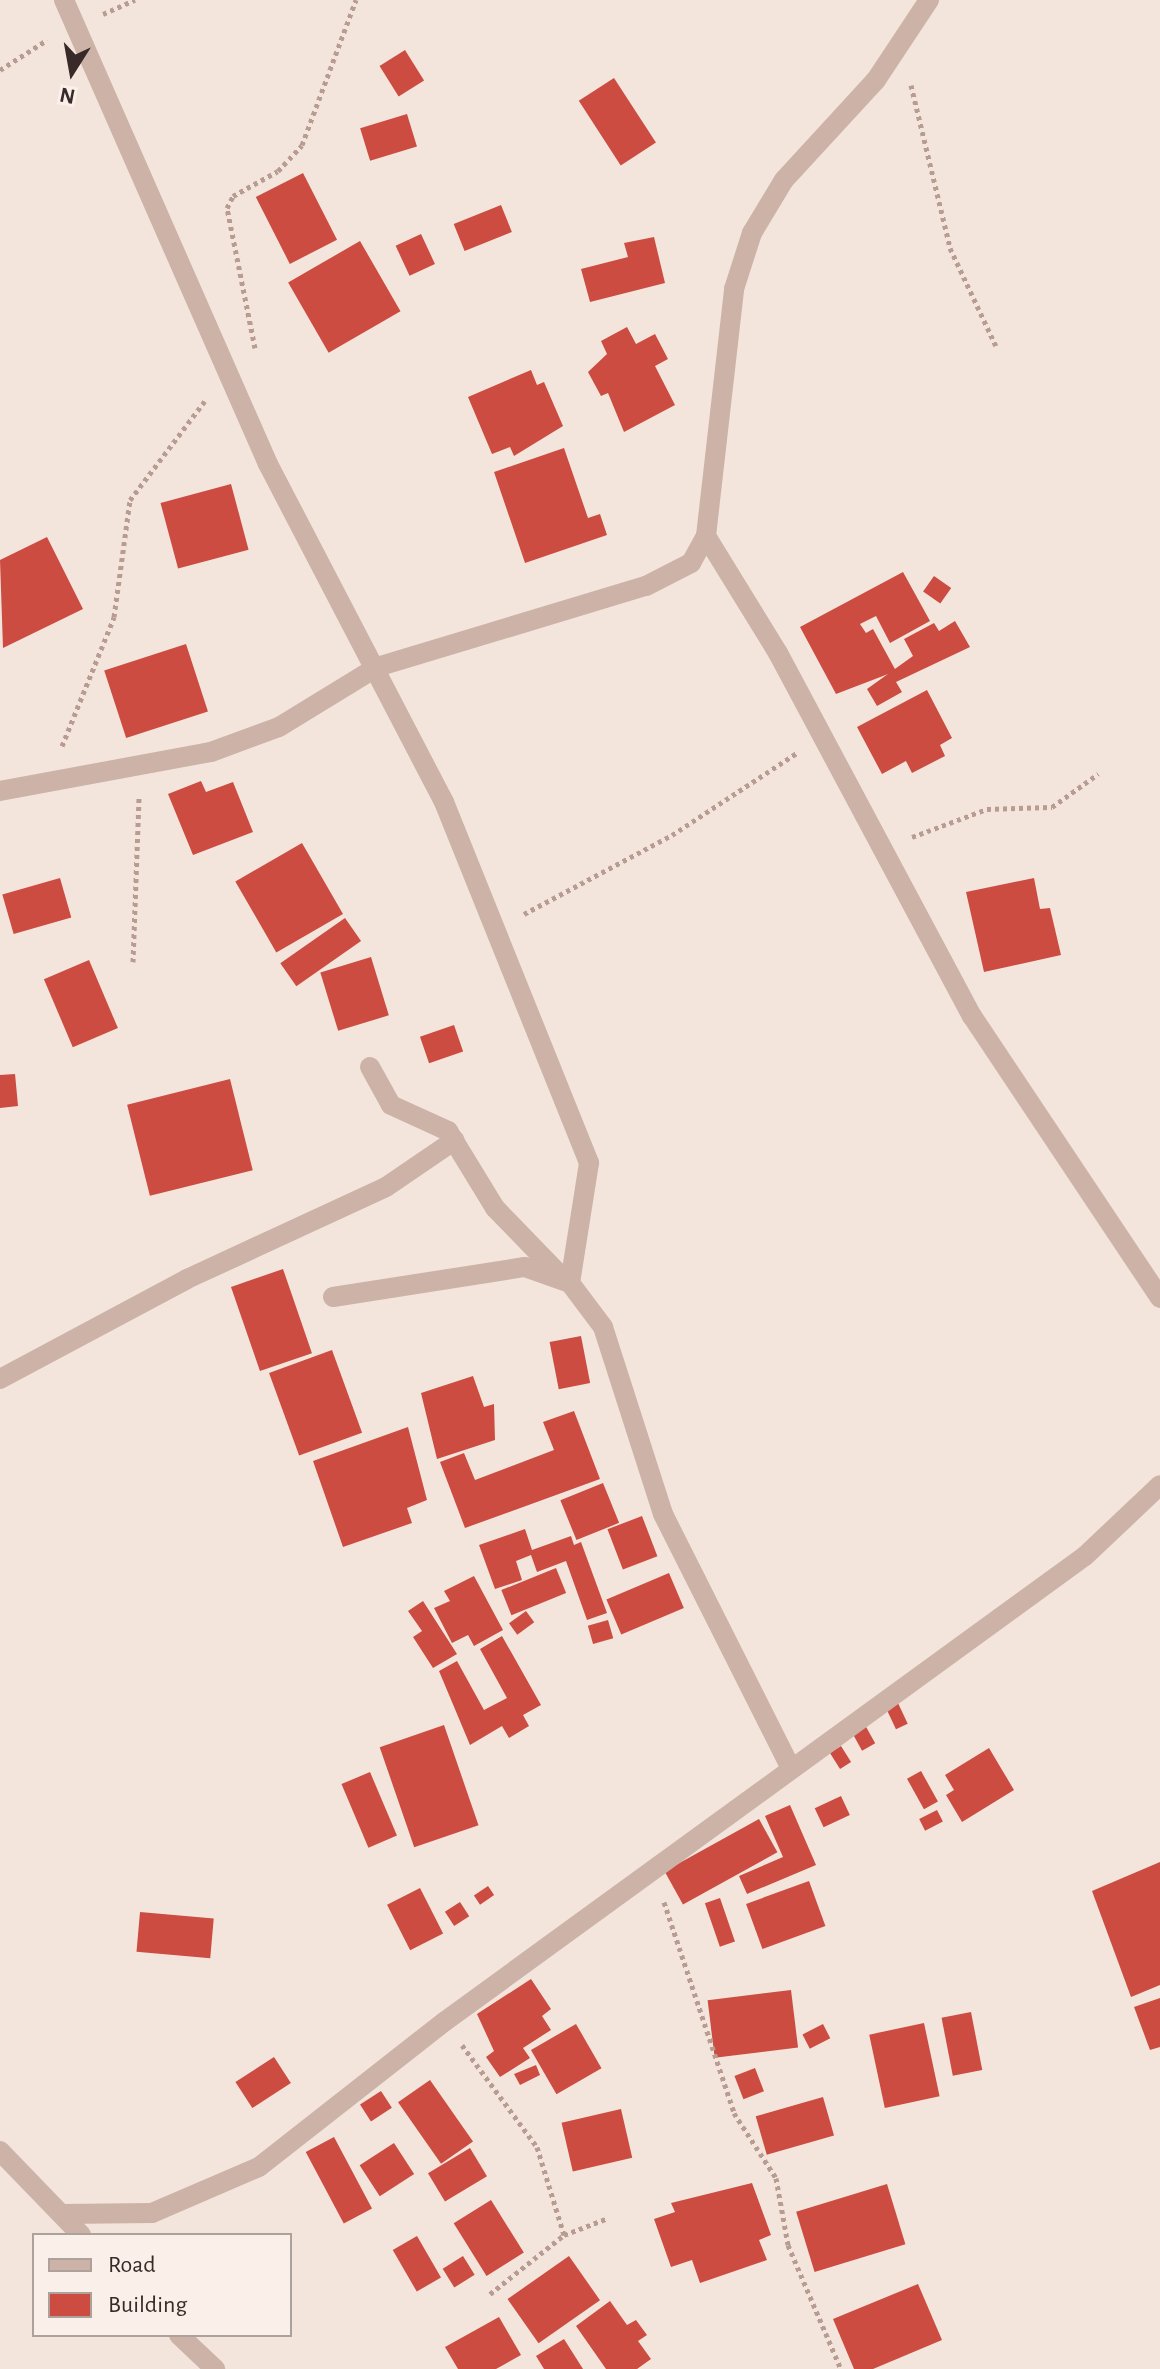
<!DOCTYPE html>
<html>
<head>
<meta charset="utf-8">
<style>
  body { margin:0 }
  #map { position:relative; width:1160px; height:2369px; overflow:hidden; background:#f3e5dc; font-family:"Alegreya Sans",sans-serif }
  div>[style] { position:absolute }
  .building>* { inset:0; background:#cc4c41; transform-origin:0 0 }
  .path>* { height:5px; margin-top:-2.5px; transform-origin:0; background:repeating-linear-gradient(90deg,#b89c91 0 4px,transparent 0 8px) }
  .minor>* { height:20px; margin:-10px; padding:0 10px; transform-origin:10px; border-radius:10px; background:#ccb2a7 }
  span { translate:-50% -50%; white-space:nowrap; text-align:center; line-height:1.15; -webkit-text-stroke:6px #fbf0e9; paint-order:stroke }
  .legend { position:absolute; left:32px; top:2233px; width:260px; height:104px; box-sizing:border-box; background:#fbf0e9; border:2px solid #ada19c; margin:0; padding:10px 14px; list-style:none; font-size:24px; color:#382a28 }
  .legend li { display:flex; align-items:center; gap:16px; height:40px }
  .legend b { width:40px; border:2px solid #ada19c }
  .north { position:absolute; left:32px; top:32px; width:80px; height:80px; -webkit-text-stroke:6px #fbf0e9; paint-order:stroke; rotate:191deg; font-size:22px; font-weight:700; line-height:32px; text-align:center; color:#382a28 }
  .north::after { content:''; display:block; margin:auto; width:28px; height:36px; background:#382a28; clip-path:polygon(50% 0,100% 100%,50% 72%,0 100%) }
</style>
</head>
<body>
<div id="map">
  <div class="building">
    <div style="left:405px;top:50px;width:36px;height:30px;rotate:58deg"></div>
    <div style="left:614px;top:78px;width:77px;height:42px;rotate:57deg"></div>
    <div style="left:407px;top:114px;width:34px;height:49px;rotate:73deg"></div>
    <div style="left:303px;top:173px;width:75px;height:53px;rotate:63deg"></div>
    <div style="left:501px;top:205px;width:29px;height:51px;rotate:68deg"></div>
    <div style="left:421px;top:234px;width:33px;height:28px;rotate:65deg"></div>
    <div style="clip-path:polygon(654px 237px,665px 283px,590px 302px,581px 269px,628px 257px,624px 243px)"></div>
    <div style="left:360px;top:241px;width:81px;height:83px;rotate:60deg"></div>
    <div style="clip-path:polygon(627px 327px,636px 344px,655px 334px,668px 359px,655px 366px,675px 405px,624px 432px,608px 393px,601px 396px,588px 372px,607px 354px,601px 341px)"></div>
    <div style="clip-path:polygon(531px 370px,537px 385px,544px 382px,563px 426px,514px 456px,510px 447px,492px 454px,468px 397px)"></div>
    <div style="clip-path:polygon(564px 448px,588px 518px,600px 514px,607px 535px,525px 563px,494px 472px)"></div>
    <div style="left:231px;top:484px;width:68px;height:73px;rotate:75deg"></div>
    <div style="clip-path:polygon(47px 537px,83px 609px,3px 648px,0 560px)"></div>
    <div style="clip-path:polygon(903px 572px,930px 621px,890px 643px,876px 616px,860px 624px,866px 633px,873px 629px,896px 671px,836px 694px,800px 627px)"></div>
    <div style="left:934px;top:576px;width:21px;height:19px;rotate:35deg"></div>
    <div style="clip-path:polygon(955px 621px,970px 647px,896px 682px,902px 692px,877px 706px,867px 689px,913px 656px,904px 639px,934px 623px,939px 631px)"></div>
    <div style="left:186px;top:644px;width:71px;height:86px;rotate:72deg"></div>
    <div style="clip-path:polygon(927px 690px,952px 738px,940px 745px,945px 756px,912px 773px,906px 761px,882px 774px,857px 727px)"></div>
    <div style="clip-path:polygon(201px 781px,206px 792px,233px 782px,253px 832px,193px 855px,168px 794px)"></div>
    <div style="left:302px;top:843px;width:82px;height:77px;rotate:60deg"></div>
    <div style="left:60px;top:878px;width:41px;height:60px;rotate:74deg"></div>
    <div style="clip-path:polygon(1034px 878px,1040px 909px,1050px 908px,1061px 955px,984px 972px,966px 892px)"></div>
    <div style="left:345px;top:918px;width:28px;height:79px;rotate:55deg"></div>
    <div style="left:371px;top:957px;width:61px;height:53px;rotate:73deg"></div>
    <div style="left:89px;top:960px;width:74px;height:49px;rotate:67deg"></div>
    <div style="left:454px;top:1025px;width:28px;height:36px;rotate:71deg"></div>
    <div style="clip-path:polygon(15px 1074px,18px 1106px,0 1108px,0 1075px)"></div>
    <div style="left:230px;top:1079px;width:94px;height:106px;rotate:76deg"></div>
    <div style="left:283px;top:1269px;width:89px;height:55px;rotate:71deg"></div>
    <div style="left:581px;top:1336px;width:48px;height:32px;rotate:79deg"></div>
    <div style="left:332px;top:1350px;width:88px;height:67px;rotate:70deg"></div>
    <div style="clip-path:polygon(473px 1376px,484px 1407px,494px 1404px,495px 1440px,437px 1459px,421px 1393px)"></div>
    <div style="clip-path:polygon(574px 1411px,600px 1479px,465px 1528px,440px 1462px,464px 1453px,475px 1480px,554px 1450px,543px 1422px)"></div>
    <div style="clip-path:polygon(408px 1427px,427px 1500px,407px 1508px,412px 1523px,343px 1547px,313px 1461px)"></div>
    <div style="left:603px;top:1483px;width:43px;height:46px;rotate:68deg"></div>
    <div style="left:642px;top:1516px;width:43px;height:37px;rotate:69deg"></div>
    <div style="clip-path:polygon(525px 1529px,532px 1550px,571px 1536px,574px 1545px,581px 1542px,607px 1613px,587px 1620px,566px 1561px,537px 1572px,531px 1555px,516px 1561px,522px 1580px,495px 1589px,479px 1545px)"></div>
    <div style="left:556px;top:1568px;width:27px;height:59px;rotate:68deg"></div>
    <div style="left:669px;top:1573px;width:38px;height:68px;rotate:67deg"></div>
    <div style="clip-path:polygon(474px 1576px,503px 1630px,474px 1646px,468px 1635px,452px 1643px,434px 1608px,450px 1601px,444px 1591px)"></div>
    <div style="clip-path:polygon(423px 1601px,457px 1654px,433px 1668px,413px 1637px,422px 1631px,408px 1611px)"></div>
    <div style="left:526px;top:1611px;width:14px;height:21px;rotate:54deg"></div>
    <div style="left:608px;top:1620px;width:19px;height:21px;rotate:74deg"></div>
    <div style="clip-path:polygon(502px 1636px,541px 1705px,523px 1715px,529px 1726px,509px 1738px,502px 1726px,470px 1745px,439px 1671px,457px 1661px,484px 1710px,507px 1698px,480px 1649px)"></div>
    <div style="left:898px;top:1703px;width:23px;height:13px;rotate:65deg"></div>
    <div style="left:444px;top:1725px;width:106px;height:68px;rotate:71deg"></div>
    <div style="left:865px;top:1725px;width:21px;height:15px;rotate:61deg"></div>
    <div style="left:841px;top:1746px;width:19px;height:13px;rotate:58deg"></div>
    <div style="clip-path:polygon(989px 1748px,1014px 1790px,962px 1822px,946px 1795px,954px 1790px,945px 1775px)"></div>
    <div style="left:921px;top:1771px;width:35px;height:16px;rotate:61deg"></div>
    <div style="left:370px;top:1772px;width:69px;height:31px;rotate:67deg"></div>
    <div style="left:841px;top:1796px;width:21px;height:29px;rotate:65deg"></div>
    <div style="clip-path:polygon(790px 1805px,816px 1865px,747px 1894px,739px 1876px,783px 1857px,765px 1816px)"></div>
    <div style="left:937px;top:1810px;width:13px;height:20px;rotate:63deg"></div>
    <div style="left:759px;top:1819px;width:38px;height:108px;rotate:61deg"></div>
    <div style="clip-path:polygon(1160px 1862px,1160px 1985px,1131px 1997px,1092px 1891px)"></div>
    <div style="left:809px;top:1881px;width:48px;height:67px;rotate:70deg"></div>
    <div style="left:488px;top:1886px;width:11px;height:17px;rotate:56deg"></div>
    <div style="left:420px;top:1888px;width:51px;height:37px;rotate:63deg"></div>
    <div style="left:720px;top:1898px;width:46px;height:16px;rotate:71deg"></div>
    <div style="left:460px;top:1902px;width:17px;height:18px;rotate:57deg"></div>
    <div style="left:140px;top:1912px;width:74px;height:40px;rotate:5deg"></div>
    <div style="clip-path:polygon(531px 1979px,551px 2009px,542px 2016px,551px 2030px,523px 2048px,530px 2058px,500px 2077px,486px 2057px,494px 2051px,477px 2014px)"></div>
    <div style="left:791px;top:1990px;width:58px;height:84px;rotate:83deg"></div>
    <div style="clip-path:polygon(1160px 1998px,1160px 2047px,1150px 2050px,1134px 2007px)"></div>
    <div style="left:971px;top:2012px;width:59px;height:30px;rotate:79deg"></div>
    <div style="left:924px;top:2023px;width:75px;height:56px;rotate:78deg"></div>
    <div style="left:576px;top:2024px;width:51px;height:52px;rotate:60deg"></div>
    <div style="left:823px;top:2024px;width:16px;height:23px;rotate:63deg"></div>
    <div style="left:274px;top:2057px;width:31px;height:46px;rotate:57deg"></div>
    <div style="clip-path:polygon(536px 2065px,540px 2075px,520px 2085px,514px 2074px)"></div>
    <div style="left:755px;top:2068px;width:25px;height:22px;rotate:69deg"></div>
    <div style="left:430px;top:2080px;width:75px;height:39px;rotate:55deg"></div>
    <div style="left:381px;top:2091px;width:20px;height:25px;rotate:57deg"></div>
    <div style="left:823px;top:2097px;width:40px;height:70px;rotate:74deg"></div>
    <div style="left:621px;top:2109px;width:50px;height:61px;rotate:77deg"></div>
    <div style="left:334px;top:2137px;width:81px;height:32px;rotate:62deg"></div>
    <div style="left:394px;top:2143px;width:37px;height:41px;rotate:57deg"></div>
    <div style="left:470px;top:2148px;width:33px;height:49px;rotate:59deg"></div>
    <div style="clip-path:polygon(752px 2183px,771px 2235px,759px 2240px,767px 2260px,700px 2283px,692px 2260px,671px 2267px,654px 2219px,675px 2212px,671px 2203px)"></div>
    <div style="left:887px;top:2184px;width:63px;height:95px;rotate:73deg"></div>
    <div style="left:491px;top:2200px;width:62px;height:44px;rotate:58deg"></div>
    <div style="left:417px;top:2236px;width:48px;height:28px;rotate:60deg"></div>
    <div style="left:463px;top:2256px;width:22px;height:24px;rotate:58deg"></div>
    <div style="left:569px;top:2256px;width:54px;height:75px;rotate:55deg"></div>
    <div style="clip-path:polygon(918px 2284px,942px 2340px,873px 2369px,854px 2369px,833px 2319px)"></div>
    <div style="clip-path:polygon(610px 2301px,627px 2325px,636px 2320px,647px 2335px,638px 2341px,651px 2359px,637px 2369px,606px 2369px,576px 2326px)"></div>
    <div style="clip-path:polygon(499px 2317px,521px 2355px,496px 2369px,458px 2369px,445px 2347px)"></div>
    <div style="clip-path:polygon(564px 2339px,583px 2369px,544px 2369px,536px 2356px)"></div>
  </div>
  <div class="path">
    <div style="left:103px;top:14px;width:35px;rotate:-24deg"></div>
    <div style="left:0;top:70px;width:56px;rotate:-32.6deg"></div>
    <div style="left:911px;top:85px;width:168px;rotate:76.5deg"></div>
    <div style="left:950px;top:248px;width:108px;rotate:64.9deg"></div>
    <div style="left:255px;top:348px;width:143px;rotate:-101.3deg"></div>
    <div style="left:227px;top:208px;width:13px;rotate:-63deg"></div>
    <div style="left:233px;top:196px;width:51px;rotate:-29.1deg"></div>
    <div style="left:278px;top:171px;width:35px;rotate:-47deg"></div>
    <div style="left:302px;top:145px;width:155px;rotate:-69.6deg"></div>
    <div style="left:62px;top:746px;width:139px;rotate:-68deg"></div>
    <div style="left:114px;top:617px;width:118px;rotate:-82.2deg"></div>
    <div style="left:130px;top:500px;width:124px;rotate:-52.9deg"></div>
    <div style="left:912px;top:837px;width:80px;rotate:-20.5deg"></div>
    <div style="left:987px;top:809px;width:65px;rotate:-1.8deg"></div>
    <div style="left:1052px;top:807px;width:57px;rotate:-35.7deg"></div>
    <div style="left:524px;top:914px;width:168px;rotate:-28.1deg"></div>
    <div style="left:672px;top:835px;width:149px;rotate:-33.3deg"></div>
    <div style="left:133px;top:962px;width:166px;rotate:-87.9deg"></div>
    <div style="left:664px;top:1902px;width:222px;rotate:71.6deg"></div>
    <div style="left:734px;top:2113px;width:77px;rotate:57.1deg"></div>
    <div style="left:776px;top:2178px;width:68px;rotate:79.8deg"></div>
    <div style="left:788px;top:2245px;width:135px;rotate:66.9deg"></div>
    <div style="left:462px;top:2045px;width:127px;rotate:53.7deg"></div>
    <div style="left:537px;top:2147px;width:92px;rotate:72.9deg"></div>
    <div style="left:490px;top:2294px;width:95px;rotate:-38.6deg"></div>
    <div style="left:564px;top:2235px;width:47px;rotate:-21.1deg"></div>
  </div>
  <div class="minor">
    <div style="left:64px;top:0;width:507px;rotate:66.27deg"></div>
    <div style="left:268px;top:464px;width:381px;rotate:62.5deg"></div>
    <div style="left:444px;top:802px;width:389px;rotate:68.1deg"></div>
    <div style="left:589px;top:1163px;width:121px;rotate:99deg"></div>
    <div style="left:706px;top:536px;width:137px;rotate:58.4deg"></div>
    <div style="left:778px;top:653px;width:412px;rotate:61.9deg"></div>
    <div style="left:972px;top:1016px;width:339px;rotate:56.3deg"></div>
    <div style="left:0;top:791px;width:215px;rotate:-10.5deg"></div>
    <div style="left:211px;top:752px;width:72px;rotate:-20.2deg"></div>
    <div style="left:279px;top:727px;width:115px;rotate:-31.5deg"></div>
    <div style="left:377px;top:667px;width:281px;rotate:-16.8deg"></div>
    <div style="left:646px;top:586px;width:51px;rotate:-27.1deg"></div>
    <div style="left:691px;top:563px;width:31px;rotate:-61deg"></div>
    <div style="left:706px;top:536px;width:249px;rotate:-83.5deg"></div>
    <div style="left:734px;top:289px;width:59px;rotate:-72.2deg"></div>
    <div style="left:752px;top:233px;width:62px;rotate:-58.9deg"></div>
    <div style="left:784px;top:180px;width:136px;rotate:-47.4deg"></div>
    <div style="left:876px;top:80px;width:96px;rotate:-56.5deg"></div>
    <div style="left:370px;top:1067px;width:43px;rotate:61.1deg"></div>
    <div style="left:391px;top:1105px;width:63px;rotate:24.5deg"></div>
    <div style="left:448px;top:1131px;width:90px;rotate:58.6deg"></div>
    <div style="left:495px;top:1208px;width:95px;rotate:45.9deg"></div>
    <div style="left:333px;top:1297px;width:194px;rotate:-8.9deg"></div>
    <div style="left:525px;top:1267px;width:48px;rotate:19.6deg"></div>
    <div style="left:570px;top:1283px;width:55px;rotate:53.1deg"></div>
    <div style="left:603px;top:1327px;width:196px;rotate:72.2deg"></div>
    <div style="left:663px;top:1514px;width:282px;rotate:63.3deg"></div>
    <div style="left:0;top:1379px;width:212px;rotate:-28.1deg"></div>
    <div style="left:187px;top:1279px;width:219px;rotate:-24.8deg"></div>
    <div style="left:386px;top:1187px;width:83px;rotate:-34.3deg"></div>
    <div style="left:0;top:2151px;width:117px;rotate:46deg"></div>
    <div style="left:62px;top:2214px;width:90px;rotate:-0.6deg"></div>
    <div style="left:152px;top:2213px;width:116px;rotate:-23.3deg"></div>
    <div style="left:259px;top:2167px;width:235px;rotate:-38.1deg"></div>
    <div style="left:444px;top:2022px;width:792px;rotate:-36.02deg"></div>
    <div style="left:1085px;top:1556px;width:103px;rotate:-43.4deg"></div>
    <div style="left:179px;top:2335px;width:50px;rotate:43.4deg"></div>
  </div>
  <ul class="legend">
  <li><b style="height:10px;background:#ccb2a7"></b>Road</li>
  <li><b style="height:22px;background:#cc4c41"></b>Building</li>
  </ul>
  <div class="north">N</div>
</div>
</body>
</html>
